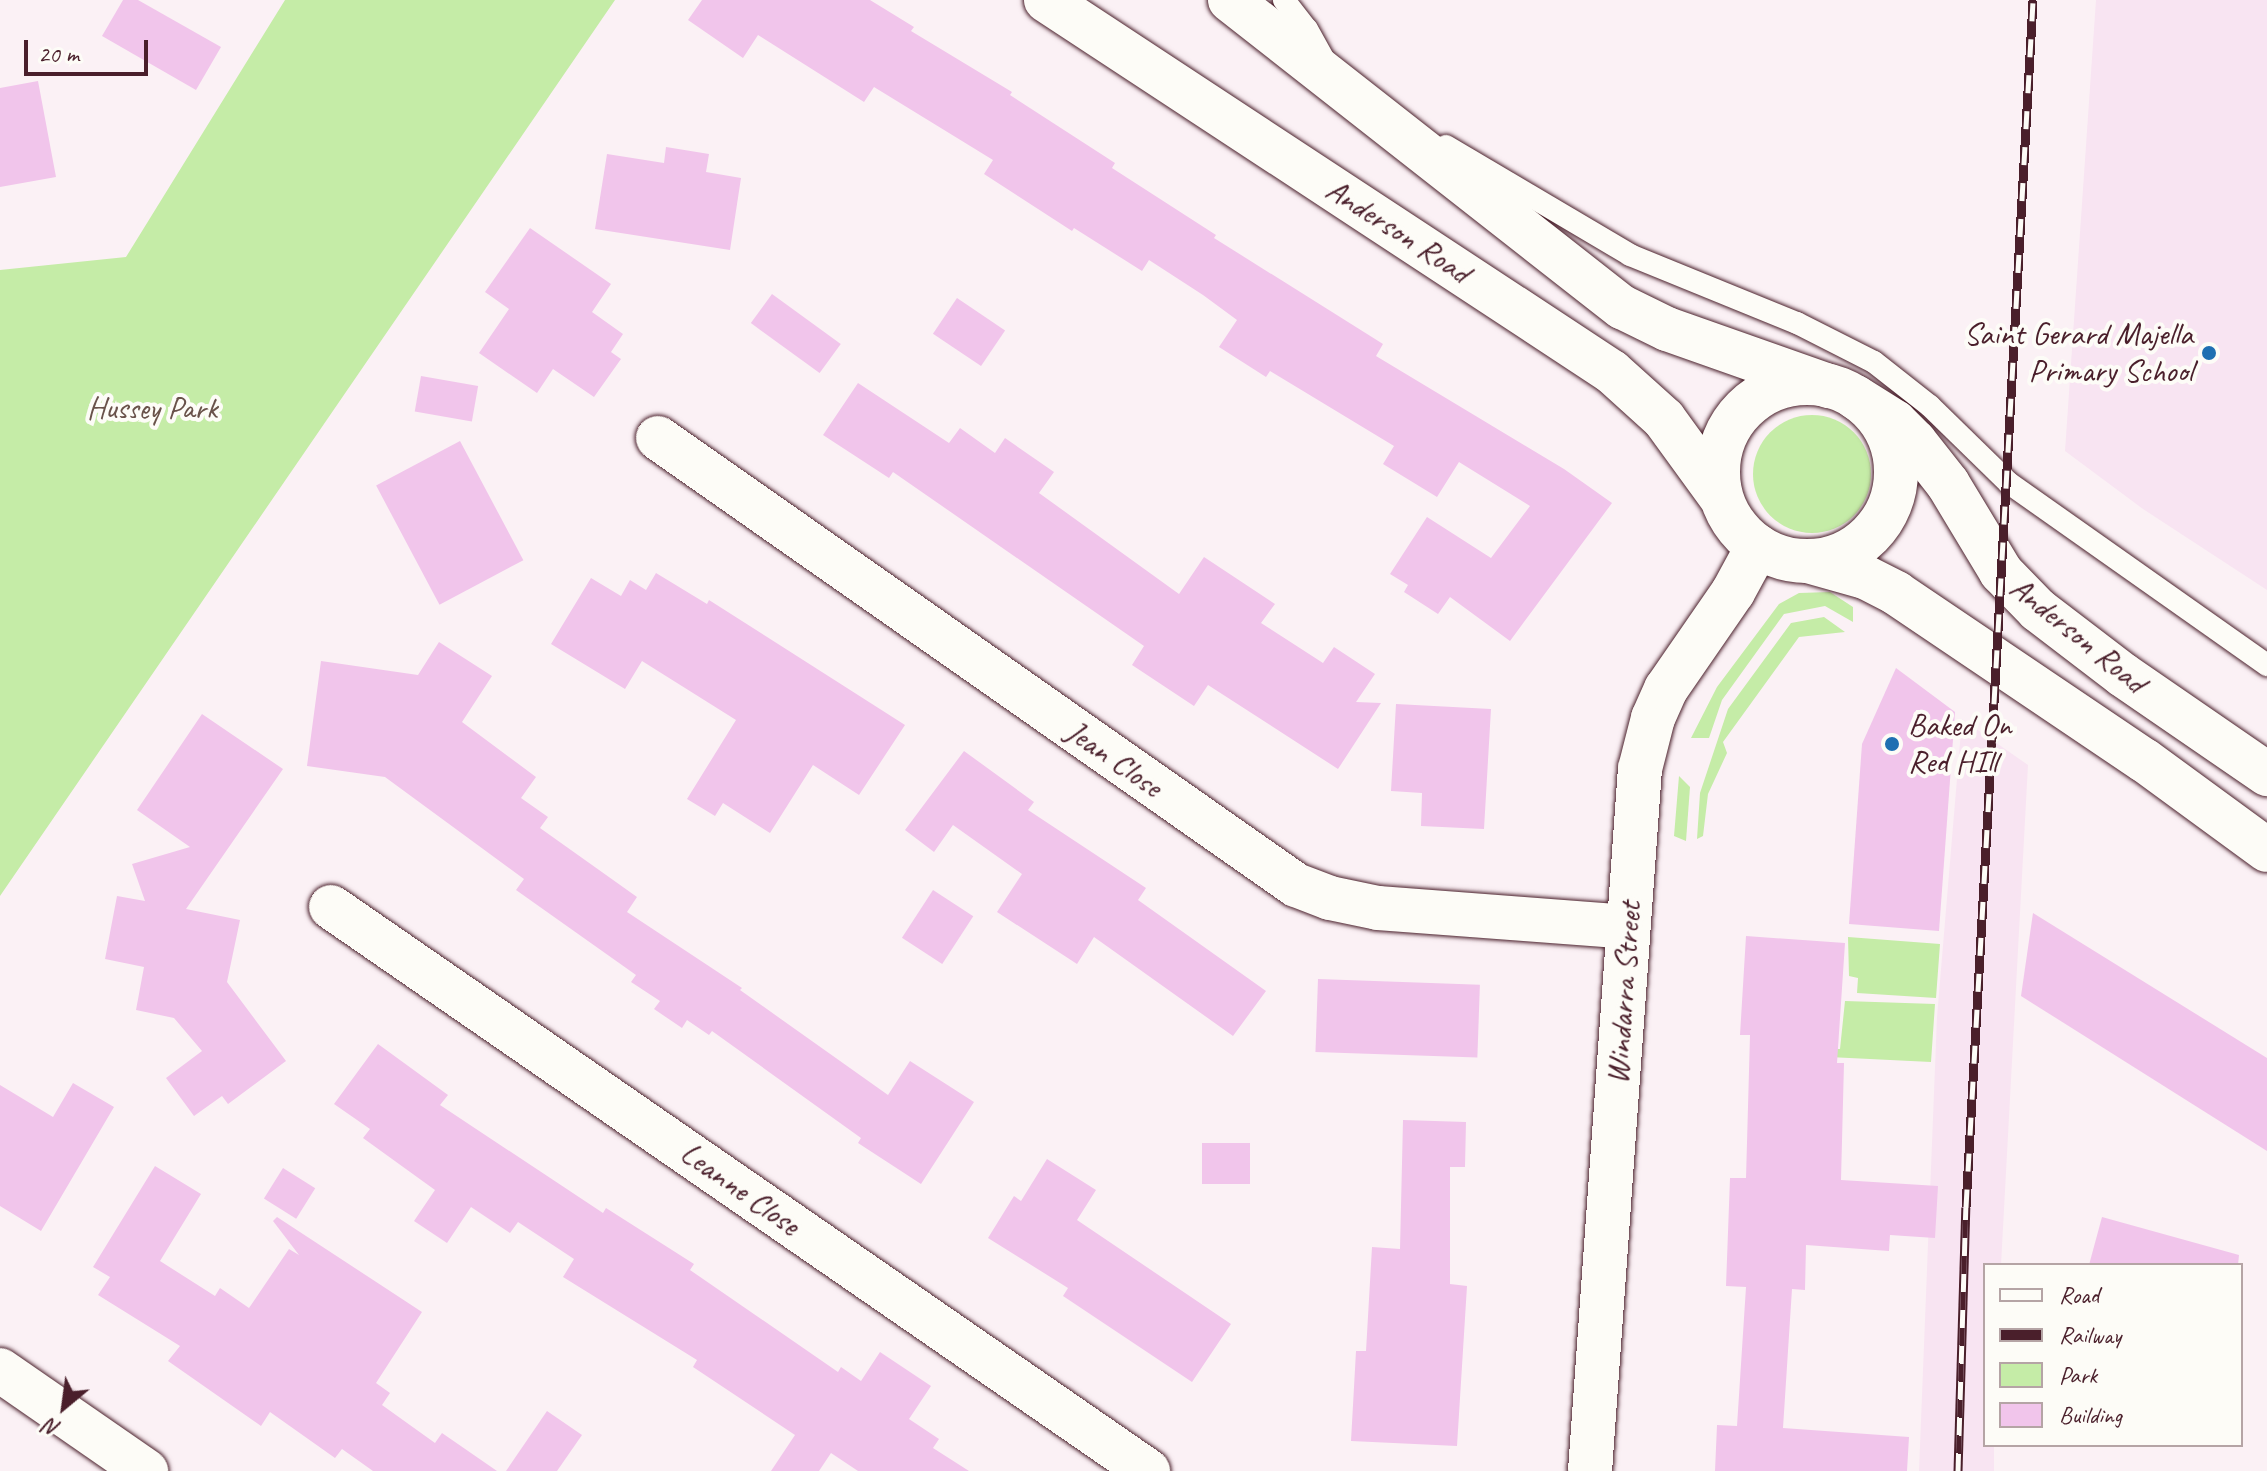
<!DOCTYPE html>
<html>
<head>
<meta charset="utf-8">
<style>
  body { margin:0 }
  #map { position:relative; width:2267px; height:1471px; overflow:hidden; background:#fbf1f5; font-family:Caveat,sans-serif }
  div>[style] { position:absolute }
  .built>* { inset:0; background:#f8e4f2 }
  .green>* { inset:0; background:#c5eca7 }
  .round { border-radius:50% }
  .building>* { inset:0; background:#f1c5eb; transform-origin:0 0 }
  .roads { filter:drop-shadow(0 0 2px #4a1f2b) drop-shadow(0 0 2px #4a1f2b) }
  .lane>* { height:22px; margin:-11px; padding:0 11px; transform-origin:11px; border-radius:11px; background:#fdfcf7 }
  .street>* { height:44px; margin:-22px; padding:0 22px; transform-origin:22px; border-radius:22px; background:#fdfcf7 }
  .secondary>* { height:44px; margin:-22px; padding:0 22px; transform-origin:22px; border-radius:22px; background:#fdfcf7 }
  .secondary>.ring { margin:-22px; padding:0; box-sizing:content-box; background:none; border:44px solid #fdfcf7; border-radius:50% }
  .rail>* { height:9px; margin-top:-4.5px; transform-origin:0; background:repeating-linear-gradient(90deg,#fdfcf7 0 18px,#4a1f2b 0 36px); box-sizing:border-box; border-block:2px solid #4a1f2b }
  .dots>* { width:22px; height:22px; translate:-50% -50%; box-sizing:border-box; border:4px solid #fdfcf7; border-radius:50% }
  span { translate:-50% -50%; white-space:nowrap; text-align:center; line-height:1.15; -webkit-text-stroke:8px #fdfcf7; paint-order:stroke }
  .street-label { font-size:32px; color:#4a1f2b }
  .poi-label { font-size:32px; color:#4a1f2b }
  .right { translate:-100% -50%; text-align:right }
  .left { translate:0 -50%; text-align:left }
  .park-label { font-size:32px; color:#69524a }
  .legend { position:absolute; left:1983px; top:1263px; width:260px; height:184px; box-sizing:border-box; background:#fdfcf7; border:2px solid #b5a4a5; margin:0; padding:10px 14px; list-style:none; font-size:24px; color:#4a1f2b }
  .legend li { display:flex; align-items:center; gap:16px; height:40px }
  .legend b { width:40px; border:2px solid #b5a4a5 }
  .north { position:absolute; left:24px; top:1367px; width:80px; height:80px; -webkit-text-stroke:6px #fdfcf7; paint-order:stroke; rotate:209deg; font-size:22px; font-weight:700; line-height:32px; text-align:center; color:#4a1f2b }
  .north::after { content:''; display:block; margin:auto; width:28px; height:36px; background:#4a1f2b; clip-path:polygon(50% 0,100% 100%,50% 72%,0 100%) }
  .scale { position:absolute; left:24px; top:40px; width:124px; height:36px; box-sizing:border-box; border:4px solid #4a1f2b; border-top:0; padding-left:10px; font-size:24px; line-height:28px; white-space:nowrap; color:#4a1f2b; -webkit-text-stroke:6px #fdfcf7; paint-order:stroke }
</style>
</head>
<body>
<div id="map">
  <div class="built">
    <div style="clip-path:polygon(2096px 0,2267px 0,2267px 590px,2143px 509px,2065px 451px)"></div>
    <div style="clip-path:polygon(1962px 719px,2028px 765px,2001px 1265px,1985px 1265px,1985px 1445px,1994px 1445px,1994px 1471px,1919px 1471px,1937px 1017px)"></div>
  </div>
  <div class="green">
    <div style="clip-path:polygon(285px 0,615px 0,0 896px,0 270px,126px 257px)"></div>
    <div class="round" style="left:1753px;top:415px;width:118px;height:118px"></div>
    <div style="clip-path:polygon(1830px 592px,1853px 607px,1853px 622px,1825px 606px,1784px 614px,1722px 700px,1709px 738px,1691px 738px,1717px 687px,1779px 604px,1799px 593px)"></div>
    <div style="clip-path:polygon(1824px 617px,1845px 632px,1799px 637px,1723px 742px,1727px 753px,1708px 794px,1703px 836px,1697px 839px,1700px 793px,1728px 709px,1791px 623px)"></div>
    <div style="clip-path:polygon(1679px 776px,1690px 787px,1686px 841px,1674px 836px)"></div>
    <div style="clip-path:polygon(1848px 937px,1940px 944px,1936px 998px,1857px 993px,1858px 978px,1849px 976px)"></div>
    <div style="clip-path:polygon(1845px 1001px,1935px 1004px,1931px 1062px,1766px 1054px,1765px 1049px,1840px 1049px)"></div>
  </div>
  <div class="building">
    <div style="clip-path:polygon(123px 0,138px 0,221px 47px,196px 90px,102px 36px)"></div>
    <div style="clip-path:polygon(702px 0,870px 0,914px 27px,911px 31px,1012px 92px,1010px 95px,1115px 163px,1112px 168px,1216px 235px,1214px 238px,1383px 344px,1376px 356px,1564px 469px,1612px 503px,1510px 641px,1450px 597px,1438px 614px,1404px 592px,1408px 585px,1390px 574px,1427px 517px,1491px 558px,1530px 506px,1459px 462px,1437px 497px,1383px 464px,1394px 446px,1270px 371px,1266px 377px,1219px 347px,1237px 320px,1203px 295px,1149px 260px,1142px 271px,1074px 228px,1072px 231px,984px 174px,993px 160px,874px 87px,864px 102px,758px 35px,743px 58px,688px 20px)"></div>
    <div style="clip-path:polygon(38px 81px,56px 177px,0 187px,0 88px)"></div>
    <div style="clip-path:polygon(666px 147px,709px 154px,706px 172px,741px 178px,730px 250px,595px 229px,607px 154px,664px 163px)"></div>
    <div style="clip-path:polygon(530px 228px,611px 284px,592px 312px,623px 334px,611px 352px,621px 359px,594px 397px,553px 369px,537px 393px,479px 353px,509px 309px,485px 292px)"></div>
    <div style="left:772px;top:294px;width:85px;height:36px;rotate:36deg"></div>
    <div style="left:957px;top:298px;width:58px;height:43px;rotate:34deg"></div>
    <div style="left:421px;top:376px;width:58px;height:36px;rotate:10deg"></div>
    <div style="clip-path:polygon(858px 383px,949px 443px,960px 428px,995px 453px,1005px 438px,1054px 472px,1039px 493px,1179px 594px,1204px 557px,1275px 604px,1261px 623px,1323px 663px,1334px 647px,1375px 674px,1356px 702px,1381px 703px,1338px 769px,1208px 685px,1194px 706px,1132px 665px,1144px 646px,893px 472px,889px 478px,823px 435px)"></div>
    <div style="left:460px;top:441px;width:135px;height:95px;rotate:62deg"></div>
    <div style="clip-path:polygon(656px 573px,707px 604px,709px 600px,905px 725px,859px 795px,813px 765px,770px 833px,723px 803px,715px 816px,687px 799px,736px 720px,642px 661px,625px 689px,551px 644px,591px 578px,621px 596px,630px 580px,646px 590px)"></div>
    <div style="clip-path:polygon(439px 642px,492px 676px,462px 722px,536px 777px,521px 798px,548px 817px,540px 828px,637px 897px,627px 912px,742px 988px,740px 990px,888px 1095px,910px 1061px,974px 1102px,921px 1184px,858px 1143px,861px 1138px,712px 1031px,709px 1035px,687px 1020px,682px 1028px,654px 1009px,660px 1001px,631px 982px,636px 975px,516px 890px,524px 879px,385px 777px,307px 766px,321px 661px,418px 675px)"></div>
    <div style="clip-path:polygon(1896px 668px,1955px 712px,1939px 931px,1849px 924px,1862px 744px)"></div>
    <div style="clip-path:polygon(1396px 704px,1491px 709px,1484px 829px,1421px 826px,1422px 793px,1391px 791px)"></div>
    <div style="clip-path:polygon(202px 714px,283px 769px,186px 909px,240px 920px,227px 982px,286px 1061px,228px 1104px,222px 1096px,194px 1116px,166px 1078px,202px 1051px,174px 1018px,136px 1010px,144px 967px,105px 959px,117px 896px,145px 901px,132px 864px,190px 847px,137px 810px)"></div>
    <div style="clip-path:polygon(964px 751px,1034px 802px,1028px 810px,1146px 888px,1138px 900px,1266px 991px,1233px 1036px,1094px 937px,1077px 964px,997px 912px,1022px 874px,953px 825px,934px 852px,905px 830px)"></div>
    <div style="left:933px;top:890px;width:48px;height:57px;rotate:33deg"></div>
    <div style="clip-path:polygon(2033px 913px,2267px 1058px,2267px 1151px,2021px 996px)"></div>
    <div style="clip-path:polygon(1746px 936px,1845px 943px,1837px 1063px,1844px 1063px,1841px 1180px,1938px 1186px,1935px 1238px,1890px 1235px,1889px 1251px,1806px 1245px,1805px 1290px,1792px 1289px,1783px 1428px,1909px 1437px,1907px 1471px,1715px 1471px,1717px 1425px,1737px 1426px,1746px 1287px,1726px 1286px,1730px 1178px,1746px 1178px,1750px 1035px,1740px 1035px)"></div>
    <div style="left:1318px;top:979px;width:162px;height:73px;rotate:2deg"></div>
    <div style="clip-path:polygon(378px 1044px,448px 1095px,440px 1105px,603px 1213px,606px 1208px,694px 1264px,690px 1270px,838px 1372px,841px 1367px,861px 1381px,880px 1352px,931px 1386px,909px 1419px,939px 1439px,933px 1448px,969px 1471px,858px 1471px,831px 1453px,819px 1471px,771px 1471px,795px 1435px,693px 1367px,697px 1360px,563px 1277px,574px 1259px,518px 1222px,510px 1233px,471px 1207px,447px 1243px,414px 1221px,435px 1190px,363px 1138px,370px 1129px,334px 1104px)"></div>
    <div style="clip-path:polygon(73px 1083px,114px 1107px,41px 1231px,0 1206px,0 1085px,53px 1117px)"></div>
    <div style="clip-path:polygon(1403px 1120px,1466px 1122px,1465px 1167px,1450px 1167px,1450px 1284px,1467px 1286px,1457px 1446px,1351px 1441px,1356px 1351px,1366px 1351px,1372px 1247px,1400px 1249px)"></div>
    <div style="left:1202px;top:1143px;width:48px;height:41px"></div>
    <div style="clip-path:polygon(1047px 1159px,1096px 1190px,1077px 1220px,1231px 1324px,1192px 1382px,1063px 1296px,1068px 1288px,988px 1238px,1014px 1196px,1021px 1201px)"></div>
    <div style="clip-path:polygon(155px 1166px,201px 1194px,160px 1261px,215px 1296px,220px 1288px,249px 1308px,289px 1249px,299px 1255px,273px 1221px,277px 1217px,422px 1312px,376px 1383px,390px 1393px,382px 1405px,435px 1443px,442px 1433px,497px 1471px,373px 1471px,342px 1449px,335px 1458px,270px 1412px,261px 1426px,168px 1361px,180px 1346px,98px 1295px,110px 1277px,93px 1267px)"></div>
    <div style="left:283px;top:1168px;width:38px;height:36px;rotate:32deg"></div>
    <div style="clip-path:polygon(2102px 1217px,2239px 1255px,2238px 1265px,2089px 1265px)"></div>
    <div style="clip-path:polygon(547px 1411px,582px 1435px,557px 1471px,506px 1471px)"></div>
  </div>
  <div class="roads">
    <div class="lane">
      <div style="left:1284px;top:0;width:37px;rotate:52deg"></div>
      <div style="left:1307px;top:29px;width:38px;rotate:61deg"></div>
      <div style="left:1446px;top:146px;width:214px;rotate:30.6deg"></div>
      <div style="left:1630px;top:255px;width:180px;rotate:22.2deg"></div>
      <div style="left:1797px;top:323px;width:86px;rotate:26.9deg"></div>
      <div style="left:1874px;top:362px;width:71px;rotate:38.2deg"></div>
      <div style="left:1930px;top:406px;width:110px;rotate:44.3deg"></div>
      <div style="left:2009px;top:483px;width:316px;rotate:35.2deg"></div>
    </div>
    <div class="street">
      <div style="left:658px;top:438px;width:779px;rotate:35.02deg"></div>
      <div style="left:1296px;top:885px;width:36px;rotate:21deg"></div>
      <div style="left:1330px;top:898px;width:49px;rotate:11.8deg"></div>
      <div style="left:1378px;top:908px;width:251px;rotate:4.3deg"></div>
      <div style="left:331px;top:907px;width:993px;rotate:34.62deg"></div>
      <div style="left:0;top:1370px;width:178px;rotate:34.7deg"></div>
    </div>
    <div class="secondary">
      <div style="left:1046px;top:0;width:677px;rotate:33.31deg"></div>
      <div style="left:1612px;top:372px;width:70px;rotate:42.1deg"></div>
      <div style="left:1664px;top:419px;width:95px;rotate:54deg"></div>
      <div style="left:1230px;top:0;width:498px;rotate:38.1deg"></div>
      <div style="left:1622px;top:307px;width:50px;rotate:26.1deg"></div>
      <div style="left:1667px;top:329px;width:172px;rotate:19.4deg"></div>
      <div class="ring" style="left:1718px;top:383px;width:134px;height:134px"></div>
      <div style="left:1855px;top:397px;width:47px;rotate:32deg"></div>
      <div style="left:1895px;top:422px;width:28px;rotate:45deg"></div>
      <div style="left:1915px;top:442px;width:53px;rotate:51.8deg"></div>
      <div style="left:1948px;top:484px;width:103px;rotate:58.9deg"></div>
      <div style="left:2001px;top:572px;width:53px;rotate:45.8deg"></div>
      <div style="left:2038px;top:610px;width:107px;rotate:37.4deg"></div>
      <div style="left:2123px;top:675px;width:175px;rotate:34.5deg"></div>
      <div style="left:1808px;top:561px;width:59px;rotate:15.7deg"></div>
      <div style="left:1865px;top:577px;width:35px;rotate:27deg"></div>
      <div style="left:1896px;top:593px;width:299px;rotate:34deg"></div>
      <div style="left:2144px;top:760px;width:152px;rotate:36.2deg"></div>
      <div style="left:1590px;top:1471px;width:704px;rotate:-85.93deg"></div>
      <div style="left:1640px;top:769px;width:53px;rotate:-75.7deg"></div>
      <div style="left:1653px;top:718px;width:32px;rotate:-66deg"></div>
      <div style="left:1666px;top:689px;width:118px;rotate:-55.4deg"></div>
      <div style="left:1733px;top:592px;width:52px;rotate:-61.5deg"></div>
    </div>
  </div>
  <div class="rail">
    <div style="left:1958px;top:1471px;width:264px;rotate:-88.3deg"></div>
    <div style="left:1966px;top:1207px;width:1209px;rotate:-86.82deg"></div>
  </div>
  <div class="dots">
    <div style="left:2209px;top:353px;background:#1f6fb2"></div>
    <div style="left:1892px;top:744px;background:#1f6fb2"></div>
  </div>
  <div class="street-label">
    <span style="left:1398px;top:231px;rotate:33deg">Anderson Road</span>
    <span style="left:2078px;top:635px;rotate:39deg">Anderson Road</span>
    <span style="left:1114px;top:759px;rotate:35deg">Jean Close</span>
    <span style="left:1624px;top:993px;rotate:-86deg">Windarra Street</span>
    <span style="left:740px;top:1189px;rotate:35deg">Leanne Close</span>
  </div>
  <div class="poi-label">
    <span class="right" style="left:2193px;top:353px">Saint Gerard Majella<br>Primary School</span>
    <span class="left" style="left:1908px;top:744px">Baked On<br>Red HIll</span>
  </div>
  <div class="park-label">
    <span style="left:152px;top:408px">Hussey Park</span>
  </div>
  <ul class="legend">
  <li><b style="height:10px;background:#fdfcf7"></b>Road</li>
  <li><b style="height:10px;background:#4a1f2b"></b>Railway</li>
  <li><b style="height:22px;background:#c5eca7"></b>Park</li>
  <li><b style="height:22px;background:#f1c5eb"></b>Building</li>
  </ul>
  <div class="north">N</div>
  <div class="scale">20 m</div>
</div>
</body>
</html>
